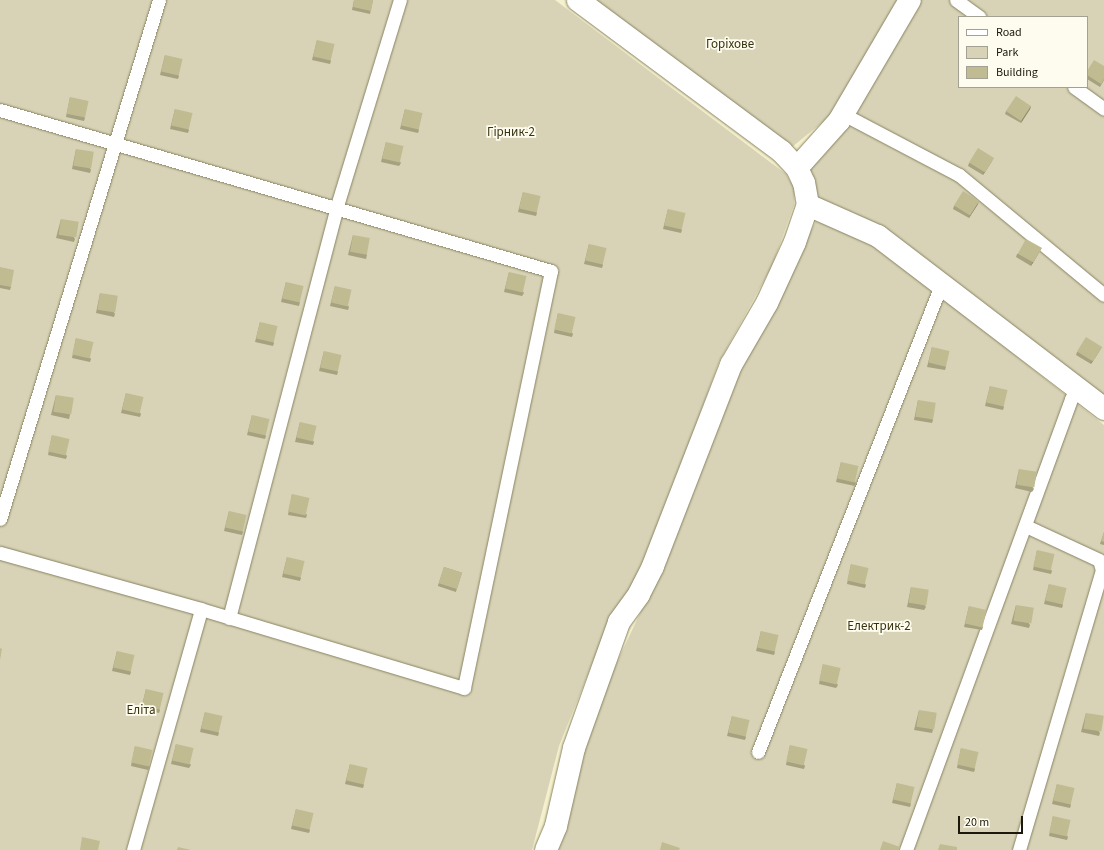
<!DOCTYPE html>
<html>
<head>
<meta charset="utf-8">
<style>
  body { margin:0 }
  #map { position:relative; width:1104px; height:850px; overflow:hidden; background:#f5f0cd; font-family:"Source Sans 3",sans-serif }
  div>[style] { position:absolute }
  .green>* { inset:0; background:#d8d3b6 }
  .roads { filter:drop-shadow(0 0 1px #888363) drop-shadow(0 0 1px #888363) }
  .service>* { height:13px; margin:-6.5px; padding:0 6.5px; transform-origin:6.5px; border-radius:6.5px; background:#fff }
  .minor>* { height:22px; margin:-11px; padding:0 11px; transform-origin:11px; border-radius:11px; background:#fff }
  .wall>* { inset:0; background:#a6a17e; transform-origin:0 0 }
  .shaded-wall>* { inset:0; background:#878366 }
  .building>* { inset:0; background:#c1bb92; transform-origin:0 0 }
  span { translate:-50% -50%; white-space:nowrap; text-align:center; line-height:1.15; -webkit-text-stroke:3.5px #fefcee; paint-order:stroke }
  .park-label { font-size:13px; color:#373210 }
  .legend { position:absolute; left:958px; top:16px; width:130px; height:72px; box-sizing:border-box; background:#fefcee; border:1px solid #a3a194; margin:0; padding:5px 7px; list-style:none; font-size:12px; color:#1b190c }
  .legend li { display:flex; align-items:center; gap:8px; height:20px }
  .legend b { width:20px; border:1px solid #a3a194 }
  .scale { position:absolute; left:958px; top:816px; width:65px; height:18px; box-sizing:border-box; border:2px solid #1b190c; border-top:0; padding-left:5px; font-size:12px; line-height:14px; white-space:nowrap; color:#1b190c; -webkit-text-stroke:3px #fefcee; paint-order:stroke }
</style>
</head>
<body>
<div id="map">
  <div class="green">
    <div style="clip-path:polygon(0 0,555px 0,786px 174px,795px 189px,794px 205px,772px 266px,719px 362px,645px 565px,607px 627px,559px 746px,532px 850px,0 850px)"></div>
    <div style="clip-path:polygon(595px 0,900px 0,834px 113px,792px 147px)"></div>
    <div style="clip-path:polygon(evenodd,920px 0,1104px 0,1104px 400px,815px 198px,809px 166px,920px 0,959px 17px,1087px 17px,1087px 87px,959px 87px,959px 17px)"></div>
    <div style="clip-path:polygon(816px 221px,871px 242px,1104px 425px,1104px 850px,553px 850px,579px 749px,602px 694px,660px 571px,736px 374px)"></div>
  </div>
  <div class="roads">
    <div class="service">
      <div style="left:956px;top:0;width:29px;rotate:36deg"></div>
      <div style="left:1074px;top:87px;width:37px;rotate:36deg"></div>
      <div style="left:0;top:110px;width:574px;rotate:16.29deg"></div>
      <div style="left:551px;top:271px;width:426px;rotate:101.8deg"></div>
      <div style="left:464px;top:688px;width:275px;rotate:-163.3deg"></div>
      <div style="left:201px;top:609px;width:209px;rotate:-164.4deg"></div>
      <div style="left:843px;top:114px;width:131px;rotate:27.7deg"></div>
      <div style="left:959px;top:175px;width:188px;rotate:39.6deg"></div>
      <div style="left:0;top:519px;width:543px;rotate:-72.97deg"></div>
      <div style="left:229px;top:618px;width:423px;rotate:-75.3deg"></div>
      <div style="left:336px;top:209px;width:219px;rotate:-73deg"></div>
      <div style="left:758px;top:752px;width:502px;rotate:-68.6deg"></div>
      <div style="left:133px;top:850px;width:250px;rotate:-74.2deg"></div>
      <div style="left:906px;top:850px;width:480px;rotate:-69.9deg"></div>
      <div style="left:1071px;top:399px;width:13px;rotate:-63deg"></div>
      <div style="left:1019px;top:850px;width:292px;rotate:-73.5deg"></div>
      <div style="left:1102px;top:570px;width:10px;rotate:-107deg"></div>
      <div style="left:1099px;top:560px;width:81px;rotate:-155deg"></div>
    </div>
    <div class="minor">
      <div style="left:797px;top:168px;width:63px;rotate:-48.2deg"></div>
      <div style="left:839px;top:121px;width:140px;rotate:-59.6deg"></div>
      <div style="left:808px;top:205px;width:77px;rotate:23.9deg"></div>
      <div style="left:878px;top:236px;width:285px;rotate:37.4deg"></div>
      <div style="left:546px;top:850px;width:26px;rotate:-67deg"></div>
      <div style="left:556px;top:826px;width:80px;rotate:-77deg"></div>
      <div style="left:574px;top:748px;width:134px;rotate:-70.3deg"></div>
      <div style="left:619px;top:622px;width:34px;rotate:-54deg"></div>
      <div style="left:639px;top:594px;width:31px;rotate:-63deg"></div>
      <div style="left:653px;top:566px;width:216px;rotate:-68.8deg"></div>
      <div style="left:731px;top:365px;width:72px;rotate:-59.9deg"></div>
      <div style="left:767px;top:303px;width:67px;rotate:-65.3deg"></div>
      <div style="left:795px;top:242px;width:39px;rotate:-71deg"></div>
      <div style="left:808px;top:205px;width:22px;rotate:-100deg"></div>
      <div style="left:804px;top:183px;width:17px;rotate:-115deg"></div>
      <div style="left:797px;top:168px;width:23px;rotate:-133deg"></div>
      <div style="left:781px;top:151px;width:253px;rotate:-143.4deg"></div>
    </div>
  </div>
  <div class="wall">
    <div style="clip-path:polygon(354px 0,373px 0,370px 14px,352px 10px)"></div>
    <div style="clip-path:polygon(317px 40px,331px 61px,330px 64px,312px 60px)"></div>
    <div style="clip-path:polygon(165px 55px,179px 76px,178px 79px,160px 75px)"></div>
    <div style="clip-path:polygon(1104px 66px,1104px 80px,1100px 87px,1087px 79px,1087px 71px)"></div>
    <div style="clip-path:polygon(70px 97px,85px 118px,84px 121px,66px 117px)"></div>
    <div style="clip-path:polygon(1031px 106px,1030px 109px,1021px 123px,1005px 114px,1006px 111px)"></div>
    <div style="clip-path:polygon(175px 109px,189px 130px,188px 133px,170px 129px)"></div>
    <div style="clip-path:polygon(405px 109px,419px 130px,418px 133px,400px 129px)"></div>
    <div style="clip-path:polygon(386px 142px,401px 163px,399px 166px,381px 162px)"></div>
    <div style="clip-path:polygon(76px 149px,91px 170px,90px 173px,72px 169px)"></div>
    <div style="clip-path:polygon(992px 161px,983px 175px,968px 166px,969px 163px)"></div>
    <div style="clip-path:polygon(523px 192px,537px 213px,536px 216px,518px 212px)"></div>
    <div style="clip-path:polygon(978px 204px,969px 218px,953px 209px,954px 206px)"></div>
    <div style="clip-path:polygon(668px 209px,682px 230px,681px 233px,663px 229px)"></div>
    <div style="clip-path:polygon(61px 219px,75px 239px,74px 242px,56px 238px)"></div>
    <div style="clip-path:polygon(353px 235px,367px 255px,366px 259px,348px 255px)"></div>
    <div style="clip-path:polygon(589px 244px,603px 265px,602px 268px,584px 264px)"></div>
    <div style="clip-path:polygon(1042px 248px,1040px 251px,1031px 266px,1016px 257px,1017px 254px)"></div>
    <div style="clip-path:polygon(0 267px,11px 287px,10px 290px,0 288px)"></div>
    <div style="clip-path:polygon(509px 272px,524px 293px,522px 296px,504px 292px)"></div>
    <div style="clip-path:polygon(286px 282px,300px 302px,299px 306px,281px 302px)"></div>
    <div style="clip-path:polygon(335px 286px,349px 307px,348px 310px,330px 306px)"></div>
    <div style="clip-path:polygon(100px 293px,115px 314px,114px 317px,96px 313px)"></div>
    <div style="clip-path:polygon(558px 313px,573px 334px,572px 337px,554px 333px)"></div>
    <div style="clip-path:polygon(260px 322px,274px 343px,273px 346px,255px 342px)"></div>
    <div style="clip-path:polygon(76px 338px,91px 359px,90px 362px,72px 358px)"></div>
    <div style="clip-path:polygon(932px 347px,946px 367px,945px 370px,927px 367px)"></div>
    <div style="clip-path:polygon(1102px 347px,1100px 350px,1091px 364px,1076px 355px,1077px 352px)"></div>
    <div style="clip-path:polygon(324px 351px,338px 372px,337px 375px,319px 371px)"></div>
    <div style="clip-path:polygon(990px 386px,1004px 407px,1003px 410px,985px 406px)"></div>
    <div style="clip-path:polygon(126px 393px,141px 414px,140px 417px,121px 413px)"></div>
    <div style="clip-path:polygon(56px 395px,70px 415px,69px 419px,51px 415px)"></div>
    <div style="clip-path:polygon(918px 400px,933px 420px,932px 423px,914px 420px)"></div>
    <div style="clip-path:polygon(252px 415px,266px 436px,265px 439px,247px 435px)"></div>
    <div style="clip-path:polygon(300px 422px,314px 442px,313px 445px,295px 442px)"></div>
    <div style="clip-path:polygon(52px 435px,67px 456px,66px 459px,48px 455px)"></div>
    <div style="clip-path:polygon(841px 462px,856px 483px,855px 486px,836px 482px)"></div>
    <div style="clip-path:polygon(1019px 469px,1034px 489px,1032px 492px,1015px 488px)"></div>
    <div style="clip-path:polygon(292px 494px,307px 515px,306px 518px,288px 515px)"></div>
    <div style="clip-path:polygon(229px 511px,243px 532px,242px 535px,224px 531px)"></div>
    <div style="clip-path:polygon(1104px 532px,1104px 545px,1100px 544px)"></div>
    <div style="clip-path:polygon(1037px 550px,1052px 571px,1051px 574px,1033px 570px)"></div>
    <div style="clip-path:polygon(287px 557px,301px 578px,300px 581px,282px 577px)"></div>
    <div style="clip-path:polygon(851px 564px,866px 585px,865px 588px,847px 584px)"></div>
    <div style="left:444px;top:567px;width:19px;height:20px;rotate:18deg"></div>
    <div style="clip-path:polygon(1049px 584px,1063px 605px,1062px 608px,1044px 604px)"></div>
    <div style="clip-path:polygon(911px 587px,926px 607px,924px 610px,907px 607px)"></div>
    <div style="clip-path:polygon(1016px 605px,1030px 625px,1029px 628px,1011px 624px)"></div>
    <div style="clip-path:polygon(969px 606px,983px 627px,982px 630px,964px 627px)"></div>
    <div style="clip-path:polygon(761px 631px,775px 652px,774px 655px,756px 651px)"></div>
    <div style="clip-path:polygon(117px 651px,131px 672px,130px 675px,112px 671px)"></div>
    <div style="clip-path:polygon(823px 664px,838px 685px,836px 688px,819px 684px)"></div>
    <div style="clip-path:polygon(146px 689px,160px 710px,159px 713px,141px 709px)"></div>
    <div style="clip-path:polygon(919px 710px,933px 730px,932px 733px,914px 730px)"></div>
    <div style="clip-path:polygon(205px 712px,219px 733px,218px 736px,200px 732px)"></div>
    <div style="clip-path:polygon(1086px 713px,1100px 733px,1099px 736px,1081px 732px)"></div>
    <div style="clip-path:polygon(732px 716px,746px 737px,745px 740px,727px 736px)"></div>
    <div style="clip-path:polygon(176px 744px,191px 765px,189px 768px,171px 764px)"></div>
    <div style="clip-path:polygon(790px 745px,805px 766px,804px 769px,786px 765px)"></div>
    <div style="clip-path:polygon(135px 746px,150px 767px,148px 770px,131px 766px)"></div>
    <div style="clip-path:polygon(961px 748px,975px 769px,974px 772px,957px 768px)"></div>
    <div style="clip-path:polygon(350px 764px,364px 785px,363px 788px,345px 784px)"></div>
    <div style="clip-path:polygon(897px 783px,911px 804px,910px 807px,892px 803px)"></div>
    <div style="clip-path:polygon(1057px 784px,1071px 805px,1070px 808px,1052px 804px)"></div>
    <div style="clip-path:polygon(296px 809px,310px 830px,309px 833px,291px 829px)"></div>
    <div style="clip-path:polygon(1053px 816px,1068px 837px,1067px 840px,1049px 836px)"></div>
  </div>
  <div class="shaded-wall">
    <div style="clip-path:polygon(1031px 106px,1030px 109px,1021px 123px,1022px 120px)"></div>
    <div style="clip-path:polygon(994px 158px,992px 161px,983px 175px,984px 172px)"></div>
    <div style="clip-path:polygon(979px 201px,978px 204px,969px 218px,970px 215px)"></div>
    <div style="clip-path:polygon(1042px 248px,1040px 251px,1031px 266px,1032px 263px)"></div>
    <div style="clip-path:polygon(1102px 347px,1100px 350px,1091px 364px,1092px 361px)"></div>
  </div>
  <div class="building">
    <div style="clip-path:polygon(354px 0,373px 0,371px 11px,353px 7px)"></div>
    <div style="left:317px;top:40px;width:18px;height:17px;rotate:13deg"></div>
    <div style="left:165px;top:55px;width:18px;height:17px;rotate:13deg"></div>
    <div style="clip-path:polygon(1094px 60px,1104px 66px,1104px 79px,1101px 84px,1087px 75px,1087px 71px)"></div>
    <div style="left:1016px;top:96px;width:18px;height:18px;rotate:34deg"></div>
    <div style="left:70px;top:97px;width:19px;height:17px;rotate:12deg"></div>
    <div style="left:175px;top:109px;width:18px;height:17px;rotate:13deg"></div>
    <div style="left:405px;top:109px;width:18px;height:17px;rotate:13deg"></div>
    <div style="left:386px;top:142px;width:18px;height:17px;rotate:13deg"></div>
    <div style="left:978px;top:148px;width:19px;height:17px;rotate:32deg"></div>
    <div style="left:76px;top:149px;width:18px;height:17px;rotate:9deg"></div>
    <div style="left:963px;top:191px;width:19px;height:17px;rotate:32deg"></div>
    <div style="left:523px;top:192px;width:18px;height:17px;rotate:13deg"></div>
    <div style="left:668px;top:209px;width:18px;height:17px;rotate:13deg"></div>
    <div style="left:61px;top:219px;width:18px;height:16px;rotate:9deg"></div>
    <div style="left:353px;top:235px;width:17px;height:17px;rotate:10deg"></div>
    <div style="left:1026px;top:239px;width:18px;height:17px;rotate:29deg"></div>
    <div style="left:589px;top:244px;width:18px;height:17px;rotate:13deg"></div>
    <div style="clip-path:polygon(0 267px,14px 270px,11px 287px,0 285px)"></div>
    <div style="left:509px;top:272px;width:18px;height:17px;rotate:13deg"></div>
    <div style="left:286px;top:282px;width:18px;height:17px;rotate:13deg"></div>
    <div style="left:335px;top:286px;width:17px;height:17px;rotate:13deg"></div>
    <div style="left:100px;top:293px;width:18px;height:17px;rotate:9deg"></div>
    <div style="left:558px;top:313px;width:18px;height:17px;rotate:13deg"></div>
    <div style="left:260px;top:322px;width:18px;height:17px;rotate:13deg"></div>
    <div style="left:1086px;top:337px;width:19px;height:17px;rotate:32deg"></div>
    <div style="left:76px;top:338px;width:18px;height:17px;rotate:13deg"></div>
    <div style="left:932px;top:347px;width:18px;height:16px;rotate:13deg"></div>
    <div style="left:324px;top:351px;width:18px;height:17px;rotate:13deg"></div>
    <div style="left:990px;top:386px;width:18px;height:17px;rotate:13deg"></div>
    <div style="left:126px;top:393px;width:18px;height:17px;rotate:13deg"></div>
    <div style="left:56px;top:395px;width:18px;height:17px;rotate:9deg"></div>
    <div style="left:918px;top:400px;width:18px;height:17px;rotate:9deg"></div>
    <div style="left:252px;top:415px;width:18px;height:17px;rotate:13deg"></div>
    <div style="left:300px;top:422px;width:17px;height:16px;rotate:13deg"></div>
    <div style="left:52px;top:435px;width:18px;height:17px;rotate:13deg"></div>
    <div style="left:841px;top:462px;width:18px;height:17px;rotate:13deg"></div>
    <div style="left:1019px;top:469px;width:18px;height:16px;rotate:9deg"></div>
    <div style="left:292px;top:494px;width:18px;height:18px;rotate:13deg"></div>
    <div style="left:229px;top:511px;width:18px;height:17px;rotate:13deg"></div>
    <div style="clip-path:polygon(1104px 532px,1104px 542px,1101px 541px)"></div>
    <div style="left:1037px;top:550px;width:18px;height:17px;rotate:13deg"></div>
    <div style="left:287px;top:557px;width:18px;height:17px;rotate:13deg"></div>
    <div style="left:851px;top:564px;width:18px;height:17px;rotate:13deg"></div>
    <div style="left:444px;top:567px;width:19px;height:17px;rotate:18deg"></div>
    <div style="left:1049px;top:584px;width:18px;height:17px;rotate:13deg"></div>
    <div style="left:911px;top:587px;width:18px;height:16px;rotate:9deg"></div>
    <div style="left:1016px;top:605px;width:18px;height:16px;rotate:9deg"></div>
    <div style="left:969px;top:606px;width:18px;height:18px;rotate:13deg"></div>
    <div style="left:761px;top:631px;width:18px;height:17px;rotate:13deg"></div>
    <div style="clip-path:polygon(0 648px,2px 649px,0 660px)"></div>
    <div style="left:117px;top:651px;width:18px;height:17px;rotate:13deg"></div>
    <div style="left:823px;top:664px;width:18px;height:17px;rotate:13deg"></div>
    <div style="left:146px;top:689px;width:18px;height:17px;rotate:13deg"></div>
    <div style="left:919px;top:710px;width:18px;height:17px;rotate:9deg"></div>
    <div style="left:205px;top:712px;width:18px;height:17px;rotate:13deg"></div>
    <div style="left:1086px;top:713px;width:18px;height:16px;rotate:9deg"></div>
    <div style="left:732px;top:716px;width:18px;height:17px;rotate:13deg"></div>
    <div style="left:176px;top:744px;width:18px;height:17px;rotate:13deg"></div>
    <div style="left:790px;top:745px;width:18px;height:17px;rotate:13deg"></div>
    <div style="left:135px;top:746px;width:18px;height:17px;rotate:13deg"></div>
    <div style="left:961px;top:748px;width:18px;height:17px;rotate:13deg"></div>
    <div style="left:350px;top:764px;width:18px;height:17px;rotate:13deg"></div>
    <div style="left:897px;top:783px;width:18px;height:17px;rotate:13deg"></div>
    <div style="left:1057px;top:784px;width:18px;height:17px;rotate:13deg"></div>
    <div style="left:296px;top:809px;width:18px;height:17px;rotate:13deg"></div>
    <div style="left:1053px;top:816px;width:18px;height:17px;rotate:13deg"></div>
    <div style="clip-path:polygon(82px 837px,100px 841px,98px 850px,80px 850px)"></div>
    <div style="clip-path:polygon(883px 841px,900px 847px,899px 850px,880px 850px)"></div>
    <div style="clip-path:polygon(662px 842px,680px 848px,679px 850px,660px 850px)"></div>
    <div style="clip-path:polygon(940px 844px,957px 847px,957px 850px,938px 850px)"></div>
    <div style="clip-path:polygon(178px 847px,191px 850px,177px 850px)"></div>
  </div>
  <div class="park-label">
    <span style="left:730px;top:44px">Горіхове</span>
    <span style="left:511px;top:132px">Гірник-2</span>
    <span style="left:879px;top:626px">Електрик-2</span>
    <span style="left:141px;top:710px">Еліта</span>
  </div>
  <ul class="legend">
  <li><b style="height:5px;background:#fff"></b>Road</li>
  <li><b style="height:11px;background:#d8d3b6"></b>Park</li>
  <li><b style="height:11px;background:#c1bb92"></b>Building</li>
  </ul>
  <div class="scale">20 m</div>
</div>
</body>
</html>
